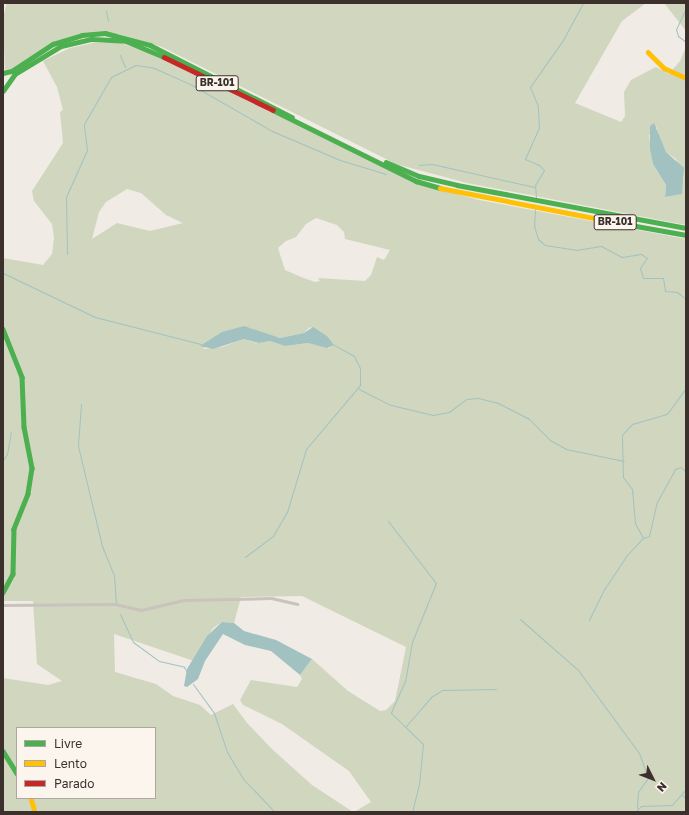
<!DOCTYPE html>
<html>
<head>
<meta charset="utf-8">
<style>
  body { margin:0 }
  #map { position:relative; width:689px; height:815px; overflow:hidden; background:#f0ebe5; font-family:"Golos Text",sans-serif }
  div>[style] { position:absolute }
  .green>* { inset:0; background:#d1d6bf }
  .water>* { inset:0; background:#a1c2c1 }
  .stream>* { height:1px; margin:-0.5px; padding:0 0.5px; transform-origin:0.5px; border-radius:0.5px; background:#a1c2c1 }
  .street>* { height:3px; margin:-1.5px; padding:0 1.5px; transform-origin:1.5px; border-radius:1.5px; background:#c9c3be }
  .fast>* { height:4.5px; margin:-2.25px; padding:0 2.25px; transform-origin:2.25px; border-radius:2.25px; background:#4caf50 }
  .slow>* { height:4.5px; margin:-2.25px; padding:0 2.25px; transform-origin:2.25px; border-radius:2.25px; background:#ffc107 }
  .jam>* { height:4.5px; margin:-2.25px; padding:0 2.25px; transform-origin:2.25px; border-radius:2.25px; background:#c62828 }
  span { translate:-50% -50%; white-space:nowrap; text-align:center; line-height:1.15; -webkit-text-stroke:3.5px #fbf5ee; paint-order:stroke }
  .shield-label span { padding:1px 3px; background:#fbf5ee; border:1px solid; border-radius:3px; -webkit-text-stroke-width:0 }
  .shield-label { font-size:10px; color:#3b302b; font-weight:700 }
  .frame { position:absolute; inset:0; border:4px solid #3b302b; pointer-events:none }
  .legend { position:absolute; left:16px; top:727px; width:140px; height:72px; box-sizing:border-box; background:#fbf5ee; border:1px solid #aea6a0; margin:0; padding:5px 7px; list-style:none; font-size:12px; color:#3b302b }
  .legend li { display:flex; align-items:center; gap:8px; height:20px }
  .legend b { width:20px; border:1px solid #aea6a0 }
  .north { position:absolute; left:633px; top:759px; width:40px; height:40px; -webkit-text-stroke:3px #fbf5ee; paint-order:stroke; rotate:132deg; font-size:11px; font-weight:700; line-height:16px; text-align:center; color:#3b302b }
  .north::after { content:''; display:block; margin:auto; width:14px; height:18px; background:#3b302b; clip-path:polygon(50% 0,100% 100%,50% 72%,0 100%) }
</style>
</head>
<body>
<div id="map">
  <div class="green">
    <div style="clip-path:polygon(evenodd,7px 3px,646px 3px,622px 21px,575px 103px,621px 122px,625px 116px,624px 92px,631px 80px,656px 67px,669px 74px,680px 61px,686px 47px,686px 225px,467px 183px,396px 164px,162px 47px,119px 34px,94px 34px,56px 42px,5px 76px,3px 17px,7px 3px,657px 127px,658px 138px,666px 152px,676px 159px,684px 176px,681px 194px,665px 197px,666px 185px,653px 164px,649px 135px,657px 127px)"></div>
    <div style="clip-path:polygon(664px 3px,686px 3px,686px 31px)"></div>
    <div style="clip-path:polygon(evenodd,93px 43px,121px 43px,155px 55px,419px 184px,479px 200px,686px 239px,686px 812px,354px 812px,371px 802px,349px 771px,282px 724px,243px 705px,240px 700px,251px 680px,297px 687px,302px 679px,300px 675px,312px 659px,348px 691px,380px 711px,386px 710px,395px 701px,406px 647px,302px 596px,241px 597px,234px 623px,222px 622px,213px 628px,194px 661px,114px 634px,115px 672px,156px 684px,173px 696px,200px 705px,211px 715px,233px 704px,247px 723px,273px 750px,312px 785px,353px 812px,3px 812px,3px 678px,48px 685px,62px 681px,37px 664px,33px 601px,3px 601px,3px 258px,43px 265px,52px 254px,54px 238px,52px 224px,34px 201px,32px 191px,63px 143px,60px 112px,63px 110px,57px 87px,43px 61px,70px 48px,93px 43px,127px 189px,141px 193px,166px 215px,183px 223px,150px 231px,117px 223px,92px 239px,99px 212px,106px 202px,127px 189px,93px 43px,316px 218px,337px 225px,344px 232px,345px 239px,390px 250px,384px 260px,377px 257px,371px 275px,365px 281px,318px 278px,320px 281px,315px 282px,301px 277px,285px 270px,278px 248px,286px 241px,296px 237px,306px 224px,316px 218px,93px 43px,310px 327px,327px 336px,330px 348px,308px 343px,285px 346px,270px 341px,257px 343px,244px 339px,222px 347px,203px 349px,219px 334px,251px 328px,260px 334px,280px 338px,304px 333px,310px 327px,93px 43px,17px 728px,155px 728px,155px 798px,17px 798px,17px 728px)"></div>
  </div>
  <div class="water">
    <div style="clip-path:polygon(654px 123px,666px 152px,684px 168px,682px 194px,665px 197px,666px 185px,653px 164px,650px 149px,650px 126px)"></div>
    <div style="clip-path:polygon(244px 326px,280px 338px,304px 333px,313px 327px,327px 336px,334px 345px,327px 348px,308px 343px,285px 346px,270px 341px,259px 343px,244px 339px,213px 349px,200px 346px,222px 332px)"></div>
    <div style="clip-path:polygon(222px 622px,234px 623px,244px 631px,276px 640px,312px 659px,300px 675px,271px 651px,245px 645px,223px 634px,205px 661px,198px 679px,187px 687px,184px 686px,187px 669px,207px 636px)"></div>
  </div>
  <div class="stream">
    <div style="left:686px;top:8px;width:23px;rotate:115deg"></div>
    <div style="left:676px;top:29px;width:7px;rotate:74deg"></div>
    <div style="left:678px;top:36px;width:10px;rotate:37deg"></div>
    <div style="left:106px;top:11px;width:10px;rotate:79deg"></div>
    <div style="left:120px;top:55px;width:13px;rotate:67deg"></div>
    <div style="left:419px;top:165px;width:13px;rotate:-4deg"></div>
    <div style="left:432px;top:164px;width:105px;rotate:12.7deg"></div>
    <div style="left:536px;top:198px;width:13px;rotate:-94deg"></div>
    <div style="left:535px;top:185px;width:17px;rotate:-59deg"></div>
    <div style="left:544px;top:170px;width:7px;rotate:-135deg"></div>
    <div style="left:539px;top:165px;width:15px;rotate:-157deg"></div>
    <div style="left:525px;top:159px;width:34px;rotate:-66deg"></div>
    <div style="left:539px;top:128px;width:22px;rotate:-93deg"></div>
    <div style="left:538px;top:106px;width:21px;rotate:-113deg"></div>
    <div style="left:530px;top:87px;width:57px;rotate:-54.9deg"></div>
    <div style="left:563px;top:40px;width:42px;rotate:-61.6deg"></div>
    <div style="left:535px;top:209px;width:17px;rotate:93deg"></div>
    <div style="left:534px;top:226px;width:14px;rotate:73deg"></div>
    <div style="left:538px;top:239px;width:9px;rotate:41deg"></div>
    <div style="left:545px;top:245px;width:31px;rotate:9deg"></div>
    <div style="left:576px;top:250px;width:25px;rotate:-9deg"></div>
    <div style="left:601px;top:246px;width:24px;rotate:28deg"></div>
    <div style="left:622px;top:257px;width:19px;rotate:-9deg"></div>
    <div style="left:641px;top:254px;width:7px;rotate:34deg"></div>
    <div style="left:647px;top:258px;width:12px;rotate:125deg"></div>
    <div style="left:640px;top:268px;width:10px;rotate:73deg"></div>
    <div style="left:643px;top:278px;width:20px"></div>
    <div style="left:663px;top:278px;width:13px;rotate:81deg"></div>
    <div style="left:665px;top:291px;width:12px;rotate:5deg"></div>
    <div style="left:677px;top:292px;width:11px;rotate:38deg"></div>
    <div style="left:67px;top:254px;width:57px;rotate:-91deg"></div>
    <div style="left:66px;top:197px;width:51px;rotate:-65.9deg"></div>
    <div style="left:87px;top:150px;width:26px;rotate:-97deg"></div>
    <div style="left:84px;top:124px;width:54px;rotate:-60.1deg"></div>
    <div style="left:111px;top:77px;width:28px;rotate:-26deg"></div>
    <div style="left:136px;top:65px;width:18px;rotate:9deg"></div>
    <div style="left:154px;top:68px;width:42px;rotate:24.1deg"></div>
    <div style="left:192px;top:85px;width:92px;rotate:29.9deg"></div>
    <div style="left:272px;top:131px;width:74px;rotate:23.1deg"></div>
    <div style="left:340px;top:160px;width:48px;rotate:16.9deg"></div>
    <div style="left:3px;top:273px;width:102px;rotate:25.6deg"></div>
    <div style="left:95px;top:317px;width:109px;rotate:14.3deg"></div>
    <div style="left:359px;top:389px;width:36px;rotate:27deg"></div>
    <div style="left:391px;top:405px;width:43px;rotate:13.4deg"></div>
    <div style="left:433px;top:415px;width:16px;rotate:-11deg"></div>
    <div style="left:449px;top:412px;width:21px;rotate:-37deg"></div>
    <div style="left:466px;top:399px;width:12px;rotate:-5deg"></div>
    <div style="left:478px;top:398px;width:21px;rotate:14deg"></div>
    <div style="left:498px;top:403px;width:34px;rotate:27deg"></div>
    <div style="left:528px;top:418px;width:31px;rotate:45deg"></div>
    <div style="left:550px;top:440px;width:18px;rotate:29deg"></div>
    <div style="left:566px;top:449px;width:59px;rotate:11.7deg"></div>
    <div style="left:81px;top:404px;width:42px;rotate:94.1deg"></div>
    <div style="left:78px;top:446px;width:103px;rotate:76.5deg"></div>
    <div style="left:102px;top:546px;width:32px;rotate:68deg"></div>
    <div style="left:114px;top:576px;width:27px;rotate:86deg"></div>
    <div style="left:3px;top:460px;width:7px;rotate:-56deg"></div>
    <div style="left:7px;top:454px;width:22px;rotate:-80deg"></div>
    <div style="left:388px;top:521px;width:78px;rotate:52.3deg"></div>
    <div style="left:436px;top:583px;width:64px;rotate:112.1deg"></div>
    <div style="left:412px;top:642px;width:40px;rotate:100deg"></div>
    <div style="left:405px;top:681px;width:35px;rotate:114deg"></div>
    <div style="left:391px;top:713px;width:45px;rotate:44.1deg"></div>
    <div style="left:423px;top:744px;width:40px;rotate:95.7deg"></div>
    <div style="left:419px;top:784px;width:29px;rotate:104deg"></div>
    <div style="left:643px;top:538px;width:17px;rotate:-118deg"></div>
    <div style="left:635px;top:523px;width:34px;rotate:-95deg"></div>
    <div style="left:632px;top:489px;width:15px;rotate:-127deg"></div>
    <div style="left:623px;top:477px;width:42px;rotate:-91.4deg"></div>
    <div style="left:622px;top:435px;width:15px;rotate:-48deg"></div>
    <div style="left:632px;top:424px;width:36px;rotate:-16deg"></div>
    <div style="left:667px;top:414px;width:32px;rotate:-54deg"></div>
    <div style="left:643px;top:538px;width:6px;rotate:-18deg"></div>
    <div style="left:649px;top:536px;width:35px;rotate:-77deg"></div>
    <div style="left:657px;top:502px;width:38px;rotate:-61deg"></div>
    <div style="left:675px;top:469px;width:6px;rotate:-18deg"></div>
    <div style="left:681px;top:467px;width:7px;rotate:45deg"></div>
    <div style="left:245px;top:557px;width:35px;rotate:-37deg"></div>
    <div style="left:273px;top:536px;width:28px;rotate:-60deg"></div>
    <div style="left:287px;top:512px;width:66px;rotate:-73.2deg"></div>
    <div style="left:306px;top:449px;width:84px;rotate:-49.8deg"></div>
    <div style="left:360px;top:385px;width:17px;rotate:-90deg"></div>
    <div style="left:360px;top:368px;width:13px;rotate:-117deg"></div>
    <div style="left:354px;top:356px;width:23px;rotate:-151deg"></div>
    <div style="left:120px;top:614px;width:31px;rotate:65deg"></div>
    <div style="left:133px;top:642px;width:32px;rotate:36deg"></div>
    <div style="left:159px;top:661px;width:26px;rotate:13deg"></div>
    <div style="left:184px;top:667px;width:6px;rotate:59deg"></div>
    <div style="left:520px;top:619px;width:77px;rotate:41.3deg"></div>
    <div style="left:578px;top:670px;width:103px;rotate:53.7deg"></div>
    <div style="left:639px;top:753px;width:27px;rotate:70deg"></div>
    <div style="left:648px;top:778px;width:17px;rotate:126deg"></div>
    <div style="left:638px;top:792px;width:16px;rotate:94deg"></div>
    <div style="left:589px;top:620px;width:32px;rotate:-64deg"></div>
    <div style="left:603px;top:591px;width:43px;rotate:-56.3deg"></div>
    <div style="left:627px;top:555px;width:23px;rotate:-47deg"></div>
    <div style="left:193px;top:684px;width:36px;rotate:54deg"></div>
    <div style="left:214px;top:713px;width:41px;rotate:71.6deg"></div>
    <div style="left:227px;top:752px;width:31px;rotate:59deg"></div>
    <div style="left:243px;top:779px;width:46px;rotate:45.9deg"></div>
    <div style="left:406px;top:726px;width:38px;rotate:-49deg"></div>
    <div style="left:431px;top:697px;width:13px;rotate:-32deg"></div>
    <div style="left:442px;top:690px;width:54px;rotate:-1.1deg"></div>
    <div style="left:682px;top:795px;width:5px;rotate:37deg"></div>
    <div style="left:635px;top:812px;width:8px;rotate:-45deg"></div>
    <div style="left:641px;top:806px;width:31px;rotate:-2deg"></div>
    <div style="left:672px;top:805px;width:21px;rotate:-49deg"></div>
  </div>
  <div class="street">
    <div style="left:3px;top:605px;width:112px;rotate:-0.5deg"></div>
    <div style="left:115px;top:604px;width:27px;rotate:13deg"></div>
    <div style="left:141px;top:610px;width:44px;rotate:-13.1deg"></div>
    <div style="left:184px;top:600px;width:87px;rotate:-1.3deg"></div>
    <div style="left:271px;top:598px;width:27px;rotate:13deg"></div>
  </div>
  <div class="fast">
    <div style="left:3px;top:73px;width:9px;rotate:-13deg"></div>
    <div style="left:12px;top:71px;width:49px;rotate:-33.4deg"></div>
    <div style="left:53px;top:44px;width:30px;rotate:-17deg"></div>
    <div style="left:82px;top:35px;width:23px;rotate:-5deg"></div>
    <div style="left:105px;top:33px;width:47px;rotate:14.9deg"></div>
    <div style="left:150px;top:45px;width:159px;rotate:26.9deg"></div>
    <div style="left:3px;top:91px;width:21px;rotate:-55deg"></div>
    <div style="left:15px;top:74px;width:54px;rotate:-31.3deg"></div>
    <div style="left:61px;top:46px;width:31px;rotate:-13deg"></div>
    <div style="left:91px;top:39px;width:35px;rotate:3deg"></div>
    <div style="left:126px;top:41px;width:41px;rotate:22.8deg"></div>
    <div style="left:273px;top:110px;width:160px;rotate:26.4deg"></div>
    <div style="left:416px;top:181px;width:25px;rotate:16deg"></div>
    <div style="left:386px;top:162px;width:36px;rotate:23deg"></div>
    <div style="left:419px;top:176px;width:39px;rotate:13deg"></div>
    <div style="left:457px;top:185px;width:233px;rotate:10.6deg"></div>
    <div style="left:625px;top:224px;width:62px;rotate:10.2deg"></div>
    <div style="left:3px;top:329px;width:52px;rotate:68.4deg"></div>
    <div style="left:22px;top:377px;width:50px;rotate:87.7deg"></div>
    <div style="left:24px;top:427px;width:42px;rotate:79deg"></div>
    <div style="left:32px;top:468px;width:26px;rotate:99deg"></div>
    <div style="left:28px;top:494px;width:38px;rotate:112deg"></div>
    <div style="left:14px;top:529px;width:45px;rotate:91.3deg"></div>
    <div style="left:13px;top:574px;width:21px;rotate:118deg"></div>
    <div style="left:3px;top:751px;width:26px;rotate:58deg"></div>
  </div>
  <div class="slow">
    <div style="left:648px;top:52px;width:23px;rotate:45deg"></div>
    <div style="left:664px;top:68px;width:24px;rotate:24deg"></div>
    <div style="left:440px;top:188px;width:188px;rotate:11deg"></div>
    <div style="left:31px;top:798px;width:15px;rotate:74deg"></div>
  </div>
  <div class="jam">
    <div style="left:164px;top:57px;width:121px;rotate:25.9deg"></div>
  </div>
  <div class="shield-label">
    <span style="left:217px;top:83px">BR-101</span>
    <span style="left:615px;top:222px">BR-101</span>
  </div>
  <div class="frame"></div>
  <ul class="legend">
  <li><b style="height:5px;background:#4caf50"></b>Livre</li>
  <li><b style="height:5px;background:#ffc107"></b>Lento</li>
  <li><b style="height:5px;background:#c62828"></b>Parado</li>
  </ul>
  <div class="north">N</div>
</div>
</body>
</html>
